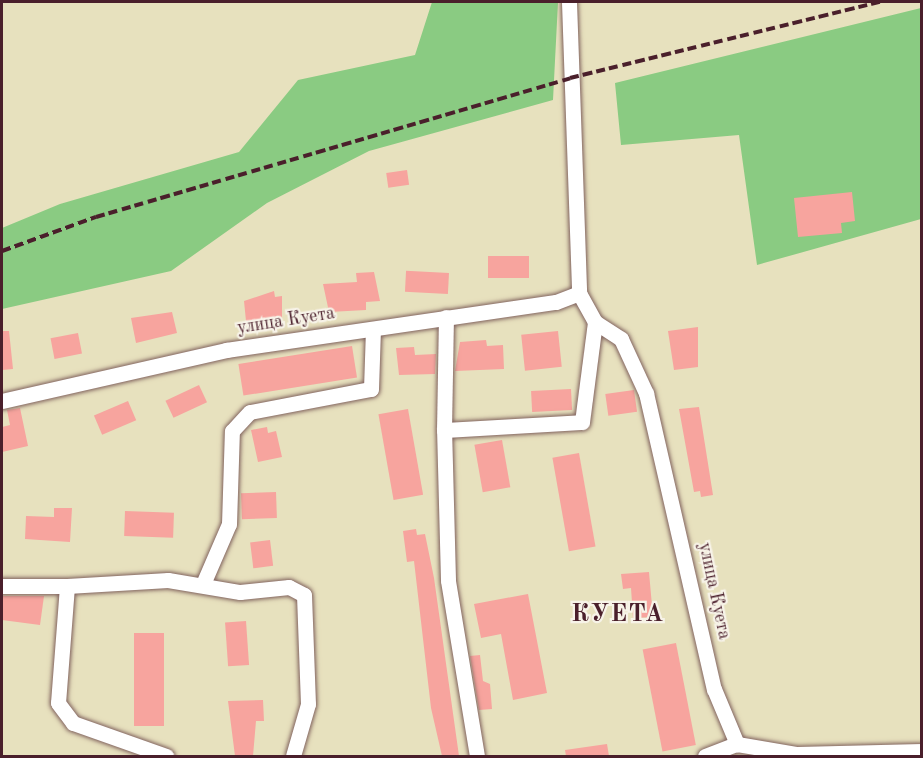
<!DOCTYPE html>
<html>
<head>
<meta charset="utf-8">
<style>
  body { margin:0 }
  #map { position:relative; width:923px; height:758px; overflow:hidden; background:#e7e1be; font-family:"Old Standard TT",serif }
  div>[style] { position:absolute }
  .green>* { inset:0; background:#8acb82 }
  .building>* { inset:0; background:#f7a49e; transform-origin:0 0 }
  .roads { filter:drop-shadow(0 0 2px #81635e) drop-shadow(0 0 2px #81635e) }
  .street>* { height:15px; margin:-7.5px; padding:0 7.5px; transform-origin:7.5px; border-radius:7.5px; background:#fff }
  .rail>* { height:4px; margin-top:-2px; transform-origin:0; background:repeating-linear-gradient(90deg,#4a1f2b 0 9px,transparent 0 13.5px) }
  span { translate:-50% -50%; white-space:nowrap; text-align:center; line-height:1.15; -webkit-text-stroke:4.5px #f7f3e8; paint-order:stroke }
  .street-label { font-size:18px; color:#4a1f2b }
  .district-label { font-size:24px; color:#4a1f2b; font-weight:700; letter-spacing:1.5px }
  .frame { position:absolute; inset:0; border:3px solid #4a1f2b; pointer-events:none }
</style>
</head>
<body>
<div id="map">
  <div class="green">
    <div style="clip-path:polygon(432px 2px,558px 2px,553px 100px,369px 151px,267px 203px,171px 271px,2px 309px,2px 228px,60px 204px,239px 152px,298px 80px,415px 55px)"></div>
    <div style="clip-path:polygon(921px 8px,921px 219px,757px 265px,739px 135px,621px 145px,615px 83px)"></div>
  </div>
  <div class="building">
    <div style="left:407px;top:170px;width:15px;height:21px;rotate:82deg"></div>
    <div style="clip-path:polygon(852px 192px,855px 221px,841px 223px,842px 233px,798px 237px,794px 198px)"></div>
    <div style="left:529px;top:256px;width:22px;height:41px;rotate:90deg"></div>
    <div style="clip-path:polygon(374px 272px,380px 301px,366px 302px,366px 310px,329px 312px,323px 284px,357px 282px,356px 273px)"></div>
    <div style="left:449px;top:273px;width:21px;height:43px;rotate:93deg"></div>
    <div style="clip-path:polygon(274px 291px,275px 297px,282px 296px,282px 318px,246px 321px,244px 301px)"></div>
    <div style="clip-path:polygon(172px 312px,177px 333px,136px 343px,131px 318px)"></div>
    <div style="clip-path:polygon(698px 327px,698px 367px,674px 370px,668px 331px)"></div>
    <div style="clip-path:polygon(2px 331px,9px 331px,13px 369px,2px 370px)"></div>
    <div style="left:558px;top:331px;width:36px;height:37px;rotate:84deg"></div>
    <div style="left:78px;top:333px;width:21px;height:28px;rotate:79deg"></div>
    <div style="clip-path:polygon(486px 340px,487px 346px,503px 345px,504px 369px,455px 371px,460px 342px)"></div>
    <div style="left:352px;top:346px;width:32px;height:115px;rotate:81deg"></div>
    <div style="clip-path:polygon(414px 347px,415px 355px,436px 354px,435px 374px,399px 375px,396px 348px)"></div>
    <div style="left:199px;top:385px;width:19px;height:37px;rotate:65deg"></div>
    <div style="left:571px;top:389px;width:21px;height:40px;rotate:87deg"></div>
    <div style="left:634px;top:390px;width:22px;height:29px;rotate:82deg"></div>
    <div style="left:128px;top:401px;width:21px;height:37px;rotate:67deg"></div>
    <div style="clip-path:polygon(699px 407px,713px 495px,701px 497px,700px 491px,694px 492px,679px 409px)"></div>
    <div style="clip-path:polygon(20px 408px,28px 446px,2px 452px,2px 427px,10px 425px,7px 410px)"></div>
    <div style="left:408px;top:409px;width:87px;height:30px;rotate:80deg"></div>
    <div style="clip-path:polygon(267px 427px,268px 433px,276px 431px,282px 457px,258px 462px,251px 430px)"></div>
    <div style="left:502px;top:440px;width:48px;height:28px;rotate:80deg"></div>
    <div style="left:579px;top:453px;width:95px;height:27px;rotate:80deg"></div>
    <div style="left:276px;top:492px;width:26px;height:35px;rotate:88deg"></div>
    <div style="clip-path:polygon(54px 508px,72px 508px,70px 542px,25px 539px,26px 516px,54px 517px)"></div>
    <div style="left:125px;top:511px;width:49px;height:25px;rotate:2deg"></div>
    <div style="clip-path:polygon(416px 529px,417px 535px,425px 534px,434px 578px,459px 756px,442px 756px,431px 708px,414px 561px,407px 562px,403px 531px)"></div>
    <div style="left:270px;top:540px;width:26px;height:20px;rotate:83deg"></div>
    <div style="clip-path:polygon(649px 572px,653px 617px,633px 618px,631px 588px,623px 589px,621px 574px)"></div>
    <div style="clip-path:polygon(528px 594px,547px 693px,513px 700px,501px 634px,481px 638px,474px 604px)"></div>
    <div style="clip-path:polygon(2px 596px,44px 596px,40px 625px,2px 620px)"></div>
    <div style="left:246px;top:621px;width:44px;height:21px;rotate:86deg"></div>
    <div style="left:134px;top:633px;width:30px;height:93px"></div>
    <div style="left:676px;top:643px;width:104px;height:34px;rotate:79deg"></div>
    <div style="clip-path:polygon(480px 655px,483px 681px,490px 684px,492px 709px,479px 710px,470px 656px)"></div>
    <div style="clip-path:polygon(263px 700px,264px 721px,256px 721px,253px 756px,235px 756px,228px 701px)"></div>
    <div style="clip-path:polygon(607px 744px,609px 756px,566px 756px,565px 750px)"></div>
  </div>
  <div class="roads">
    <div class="street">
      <div style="left:569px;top:2px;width:291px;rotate:88deg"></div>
      <div style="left:579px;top:293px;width:33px;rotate:61deg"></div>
      <div style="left:595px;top:322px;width:31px;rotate:33deg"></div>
      <div style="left:621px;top:339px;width:60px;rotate:65.2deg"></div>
      <div style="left:646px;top:393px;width:304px;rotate:77.1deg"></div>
      <div style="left:714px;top:689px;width:60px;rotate:67.3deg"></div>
      <div style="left:737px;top:744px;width:61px;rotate:9.5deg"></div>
      <div style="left:797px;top:754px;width:125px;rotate:-1.4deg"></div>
      <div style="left:2px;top:401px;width:230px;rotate:-12.8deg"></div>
      <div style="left:226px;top:350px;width:333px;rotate:-8.3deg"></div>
      <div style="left:556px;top:302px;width:25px;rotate:-21deg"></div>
      <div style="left:444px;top:430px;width:113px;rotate:-89deg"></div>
      <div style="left:203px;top:584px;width:65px;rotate:-66.6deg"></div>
      <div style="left:229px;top:524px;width:93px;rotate:-88.2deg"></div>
      <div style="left:232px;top:431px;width:26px;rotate:-47deg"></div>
      <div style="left:250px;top:412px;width:123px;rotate:-10.8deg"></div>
      <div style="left:371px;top:389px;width:60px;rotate:-88.1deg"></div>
      <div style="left:2px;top:586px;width:65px"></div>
      <div style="left:67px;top:586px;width:117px;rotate:94.4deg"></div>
      <div style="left:58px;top:703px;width:25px;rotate:53deg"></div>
      <div style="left:73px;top:723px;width:99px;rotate:19.5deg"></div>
      <div style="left:67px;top:586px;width:101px;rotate:-3.4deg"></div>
      <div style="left:168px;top:580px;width:73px;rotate:9.5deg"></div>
      <div style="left:240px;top:592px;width:49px;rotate:-5.8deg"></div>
      <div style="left:289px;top:587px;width:17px;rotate:28deg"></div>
      <div style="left:304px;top:595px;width:109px;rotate:87.9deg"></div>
      <div style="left:308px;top:704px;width:54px;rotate:106.1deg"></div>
      <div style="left:477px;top:756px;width:178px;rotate:-99.4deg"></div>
      <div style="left:448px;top:580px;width:150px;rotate:-91.5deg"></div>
      <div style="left:444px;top:430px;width:138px;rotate:-3.3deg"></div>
      <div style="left:582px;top:422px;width:101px;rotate:-82.6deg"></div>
      <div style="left:705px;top:756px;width:34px;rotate:-21deg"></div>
    </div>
  </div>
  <div class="rail">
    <div style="left:2px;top:251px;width:100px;rotate:-19.9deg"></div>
    <div style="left:96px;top:217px;width:494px;rotate:-16.3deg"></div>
    <div style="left:570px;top:78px;width:319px;rotate:-13.8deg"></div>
  </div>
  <div class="street-label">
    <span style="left:286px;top:321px;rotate:-9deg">улица Куета</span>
    <span style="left:714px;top:591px;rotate:78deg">улица Куета</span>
  </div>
  <div class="district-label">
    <span style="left:618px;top:616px">КУЕТА</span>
  </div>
  <div class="frame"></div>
</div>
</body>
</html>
